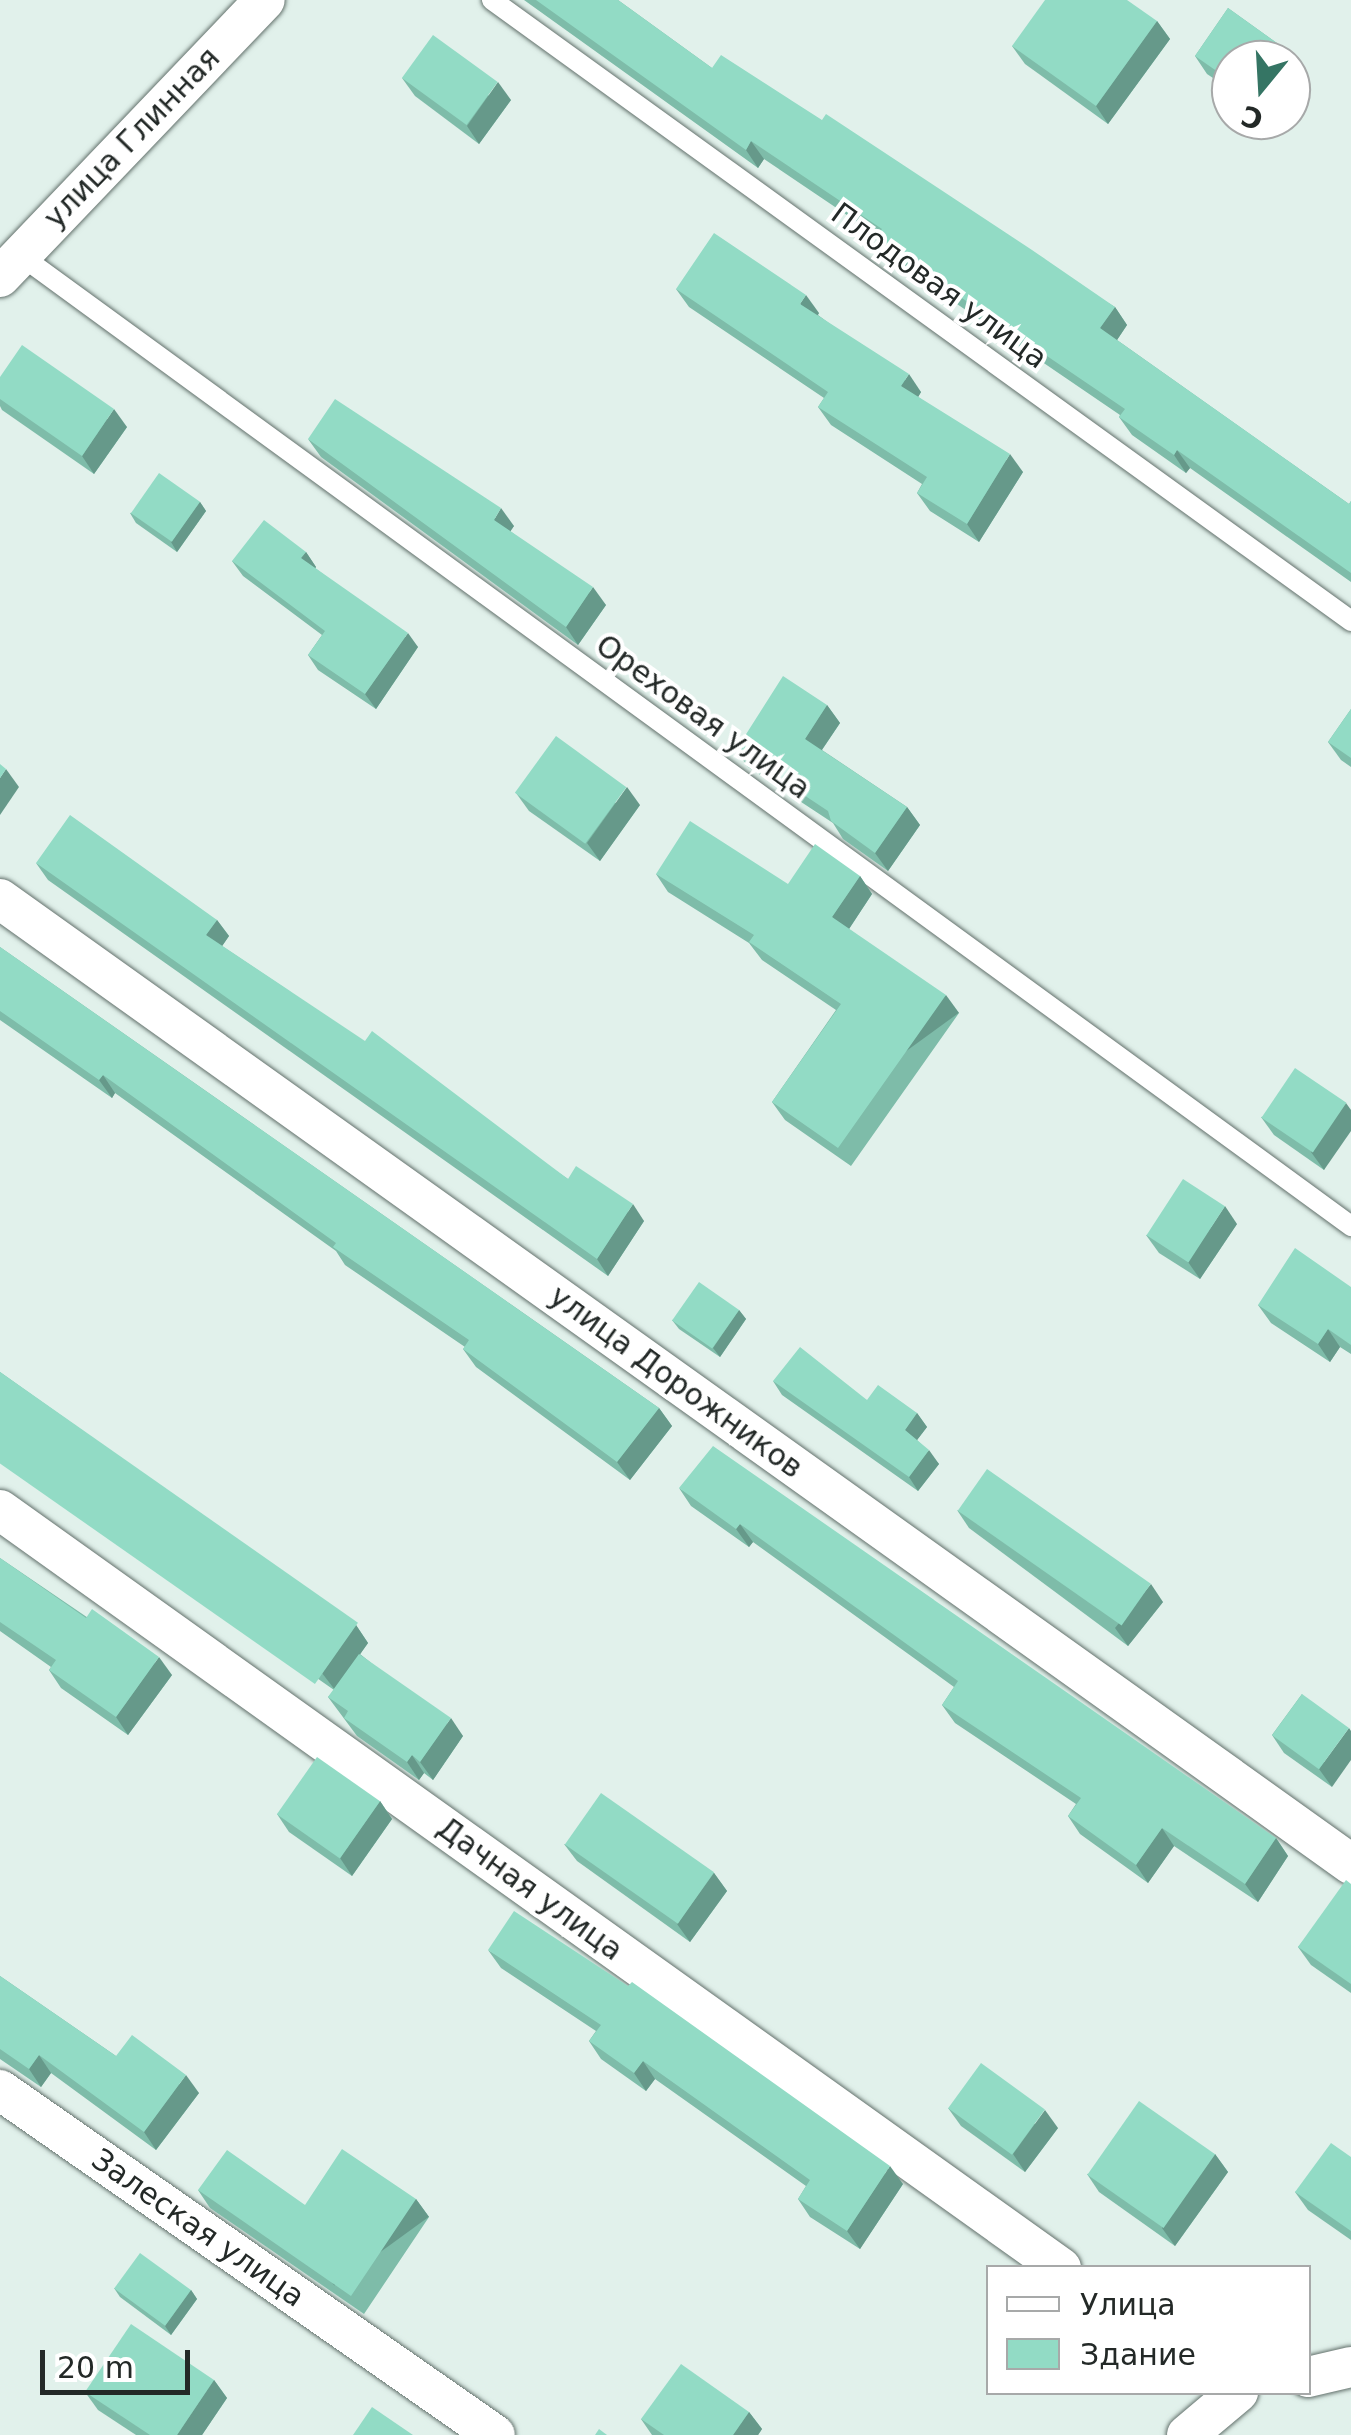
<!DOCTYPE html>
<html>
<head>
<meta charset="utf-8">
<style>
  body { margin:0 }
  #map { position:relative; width:1351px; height:2435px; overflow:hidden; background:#e1f1eb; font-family:"DejaVu Sans",sans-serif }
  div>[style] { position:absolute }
  .roads { filter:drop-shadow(0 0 2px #63716c) drop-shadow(0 0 2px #63716c) }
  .service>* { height:20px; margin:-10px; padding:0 10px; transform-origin:10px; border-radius:10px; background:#fff }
  .minor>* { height:40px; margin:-20px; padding:0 20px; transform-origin:20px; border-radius:20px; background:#fff }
  .wall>* { inset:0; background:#7ebca9 }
  .shaded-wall>* { inset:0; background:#66998a; transform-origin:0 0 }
  .building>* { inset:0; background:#92dbc5; transform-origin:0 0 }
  span { translate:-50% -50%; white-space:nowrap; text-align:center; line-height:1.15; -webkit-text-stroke:8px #fff; paint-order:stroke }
  .street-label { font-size:30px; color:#232927 }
  .legend { position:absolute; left:986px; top:2265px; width:325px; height:130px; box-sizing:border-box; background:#fff; border:2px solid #a7a9a9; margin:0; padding:12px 18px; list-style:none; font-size:30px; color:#232927 }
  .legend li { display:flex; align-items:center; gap:20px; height:50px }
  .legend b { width:50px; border:2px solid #a7a9a9 }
  .north { position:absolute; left:1211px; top:40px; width:100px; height:100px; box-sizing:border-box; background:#fff; border:2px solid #a7a9a9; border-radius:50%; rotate:198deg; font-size:28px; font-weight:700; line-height:40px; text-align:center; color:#232927 }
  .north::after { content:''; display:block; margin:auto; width:35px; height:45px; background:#357564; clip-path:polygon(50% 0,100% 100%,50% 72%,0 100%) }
  .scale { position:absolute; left:40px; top:2350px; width:150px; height:45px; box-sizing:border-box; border:5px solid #232927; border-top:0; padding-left:12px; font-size:30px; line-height:35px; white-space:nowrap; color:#232927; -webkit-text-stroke:8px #fff; paint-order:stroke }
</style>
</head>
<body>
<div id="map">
  <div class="roads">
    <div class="service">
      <div style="left:492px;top:0;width:1060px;rotate:35.86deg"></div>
      <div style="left:20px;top:255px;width:1648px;rotate:36.11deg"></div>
    </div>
    <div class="minor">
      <div style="left:0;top:277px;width:383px;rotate:-46.3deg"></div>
      <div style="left:0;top:899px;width:1660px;rotate:35.54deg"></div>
      <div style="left:0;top:1510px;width:1304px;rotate:35.54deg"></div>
      <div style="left:0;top:2090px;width:603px;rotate:34.88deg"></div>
      <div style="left:1308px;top:2377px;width:44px;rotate:-13.1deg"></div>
      <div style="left:1187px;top:2435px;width:67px;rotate:-40.1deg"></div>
    </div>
  </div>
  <div class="wall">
    <div style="clip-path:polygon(524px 0,618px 0,712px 68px,1115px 307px,1127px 325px,1117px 340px,1349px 504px,1351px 501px,1351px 582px,1190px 468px,1186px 473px,1132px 435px,1119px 417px,1120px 415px,888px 257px,875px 239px,878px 236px,764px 159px,758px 168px)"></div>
    <div style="clip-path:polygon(1228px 8px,1288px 51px,1301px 69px,1291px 83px,1291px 60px,1231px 60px,1231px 90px,1207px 74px,1195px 56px)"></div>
    <div style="clip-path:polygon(1157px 21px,1170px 39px,1108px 124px,1025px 64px,1012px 46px)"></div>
    <div style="clip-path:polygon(402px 78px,511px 100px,479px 144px,415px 96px)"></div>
    <div style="clip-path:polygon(676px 289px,819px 313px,818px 315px,921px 392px,918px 397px,1023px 472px,979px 542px,930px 511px,917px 493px,922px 484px,831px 425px,818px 407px,824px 398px,689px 307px)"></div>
    <div style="clip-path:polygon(0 377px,127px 427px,94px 474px,2px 410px,0 406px)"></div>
    <div style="clip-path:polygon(308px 439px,514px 526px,510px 531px,606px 605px,578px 645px,321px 457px)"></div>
    <div style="clip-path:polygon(200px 502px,206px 511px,177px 552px,136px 523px,130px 513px)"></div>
    <div style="clip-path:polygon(306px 552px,316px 567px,315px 568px,418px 647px,376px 709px,318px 670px,308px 655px,322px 635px,243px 576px,232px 561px)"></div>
    <div style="clip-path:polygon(827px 705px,840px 723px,822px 750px,907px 807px,920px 825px,888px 871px,843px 839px,833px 823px,748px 767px,736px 750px)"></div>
    <div style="clip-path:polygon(1351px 709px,1351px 767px,1341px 760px,1328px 742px)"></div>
    <div style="clip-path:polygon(516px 793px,640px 805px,600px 861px,529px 811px)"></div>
    <div style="clip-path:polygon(36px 863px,217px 920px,229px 936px,222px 946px,568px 1179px,644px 1221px,608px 1276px,48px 880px)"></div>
    <div style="clip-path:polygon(656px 874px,788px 884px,860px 876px,872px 894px,849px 929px,959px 1013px,851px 1166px,785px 1120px,772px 1102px,836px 1010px,762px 960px,749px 943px,668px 892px)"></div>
    <div style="clip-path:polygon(0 947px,659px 1408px,672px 1426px,630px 1480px,476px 1367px,463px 1349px,465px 1347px,345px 1265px,336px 1251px,115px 1093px,112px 1098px,0 1020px)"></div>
    <div style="clip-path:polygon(1346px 1103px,1324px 1170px,1274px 1135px,1261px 1117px)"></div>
    <div style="clip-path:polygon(1237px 1224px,1200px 1279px,1159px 1253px,1146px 1235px)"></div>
    <div style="clip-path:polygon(1351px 1287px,1351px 1354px,1340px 1347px,1330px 1362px,1271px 1323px,1258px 1305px)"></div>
    <div style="clip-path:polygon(739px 1310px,746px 1319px,720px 1357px,679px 1329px,672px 1320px)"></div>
    <div style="clip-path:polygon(0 1372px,356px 1625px,368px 1643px,360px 1654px,463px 1736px,433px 1780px,424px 1773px,419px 1780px,357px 1736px,328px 1697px,334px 1690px,0 1456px)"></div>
    <div style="clip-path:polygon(773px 1381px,867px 1400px,917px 1413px,927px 1427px,917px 1440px,939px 1464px,918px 1491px,782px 1395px)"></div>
    <div style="clip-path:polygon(679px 1488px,1276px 1838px,1288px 1856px,1258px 1902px,1174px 1846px,1148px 1883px,1080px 1834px,1068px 1816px,1076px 1804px,955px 1723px,942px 1705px,954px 1687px,753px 1542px,749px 1547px,691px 1506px)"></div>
    <div style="clip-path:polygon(957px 1510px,1163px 1602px,1128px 1646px,969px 1528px)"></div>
    <div style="clip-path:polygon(0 1558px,172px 1675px,128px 1735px,61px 1688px,49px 1670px,51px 1667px,0 1631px)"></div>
    <div style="clip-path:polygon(1302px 1694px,1332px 1787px,1284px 1753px,1272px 1735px)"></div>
    <div style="clip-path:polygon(380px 1801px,392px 1819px,352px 1876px,289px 1832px,277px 1814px)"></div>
    <div style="clip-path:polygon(564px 1844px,714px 1873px,727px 1891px,690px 1942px,577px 1861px)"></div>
    <div style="clip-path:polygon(1351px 1884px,1351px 1993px,1311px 1965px,1298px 1947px)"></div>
    <div style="clip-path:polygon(488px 1950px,903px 2184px,860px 2249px,810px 2217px,798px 2199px,806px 2186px,655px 2079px,646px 2091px,601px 2059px,589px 2041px,596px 2031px,501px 1968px)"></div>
    <div style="clip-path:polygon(0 1976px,116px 2056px,199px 2093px,156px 2150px,51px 2073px,41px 2087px,0 2059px)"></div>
    <div style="clip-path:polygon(948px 2108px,1058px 2128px,1025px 2172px,961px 2126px)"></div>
    <div style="clip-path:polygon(1215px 2154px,1228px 2172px,1175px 2246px,1099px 2192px,1087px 2174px)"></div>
    <div style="clip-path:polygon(1351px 2157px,1351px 2240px,1308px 2210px,1295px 2192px)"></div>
    <div style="clip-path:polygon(198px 2190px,305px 2205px,416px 2199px,429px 2217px,364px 2314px,210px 2208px)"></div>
    <div style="clip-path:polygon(114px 2288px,191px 2290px,197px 2299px,171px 2335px,120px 2297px)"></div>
    <div style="clip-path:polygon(214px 2380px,227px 2398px,202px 2435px,136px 2435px,98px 2410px,85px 2392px)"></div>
    <div style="clip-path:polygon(749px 2412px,762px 2429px,758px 2435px,652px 2435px,641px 2419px)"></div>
  </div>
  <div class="shaded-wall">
    <div style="clip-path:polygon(1157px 21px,1170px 39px,1108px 124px,1096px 106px)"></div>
    <div style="clip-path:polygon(1288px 51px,1301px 69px,1291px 83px,1291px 60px,1282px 60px)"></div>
    <div style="clip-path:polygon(498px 82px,511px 100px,479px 144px,467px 126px)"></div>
    <div style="clip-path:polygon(751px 141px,764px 159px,758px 168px,746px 150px)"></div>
    <div style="clip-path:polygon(806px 295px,819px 313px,813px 322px,800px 304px)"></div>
    <div style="clip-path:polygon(1115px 307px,1127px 325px,1113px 346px,1100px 328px)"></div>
    <div style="clip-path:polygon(909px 374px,921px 392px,914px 404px,901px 386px)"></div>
    <div style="clip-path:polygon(114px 409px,127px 427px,94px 474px,82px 456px)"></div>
    <div style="clip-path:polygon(1177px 450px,1190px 468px,1186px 473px,1174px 455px)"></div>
    <div style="clip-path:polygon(1010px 454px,1023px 472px,979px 542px,967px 524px)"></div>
    <div style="clip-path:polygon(200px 502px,206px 511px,177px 552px,171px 542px)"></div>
    <div style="clip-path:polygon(501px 508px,514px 526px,506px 538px,494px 520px)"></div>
    <div style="clip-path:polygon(306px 552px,316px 567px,312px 573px,301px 558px)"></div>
    <div style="clip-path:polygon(593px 587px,606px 605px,578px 645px,566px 627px)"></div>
    <div style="clip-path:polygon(408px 633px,418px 647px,376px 709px,365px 694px)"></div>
    <div style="clip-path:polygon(827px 705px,840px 723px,817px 757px,805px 739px)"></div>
    <div style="clip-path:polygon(6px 769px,19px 787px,0 815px,0 778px)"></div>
    <div style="clip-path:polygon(627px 787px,640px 805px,600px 861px,587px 843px)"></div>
    <div style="clip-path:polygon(907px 807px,920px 825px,888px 871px,875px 853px)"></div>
    <div style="clip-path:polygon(860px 876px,872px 894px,845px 935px,832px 917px)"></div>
    <div style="clip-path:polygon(217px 920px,229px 936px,218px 952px,206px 935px)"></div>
    <div style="left:946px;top:995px;width:22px;height:187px;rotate:54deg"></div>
    <div style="clip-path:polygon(103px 1075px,115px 1093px,112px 1098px,99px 1080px)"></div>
    <div style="clip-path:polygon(1346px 1103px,1351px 1110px,1351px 1131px,1324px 1170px,1311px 1152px)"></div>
    <div style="clip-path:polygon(633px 1204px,644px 1221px,608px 1276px,597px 1259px)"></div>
    <div style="clip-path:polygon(1225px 1206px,1237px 1224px,1200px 1279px,1188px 1262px)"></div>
    <div style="clip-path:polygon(739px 1310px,746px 1319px,720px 1357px,713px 1348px)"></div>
    <div style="clip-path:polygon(1328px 1329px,1340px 1347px,1330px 1362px,1318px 1344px)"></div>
    <div style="clip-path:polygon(659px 1408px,672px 1426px,630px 1480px,617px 1462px)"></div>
    <div style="clip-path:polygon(917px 1413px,927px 1427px,914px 1444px,905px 1430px)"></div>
    <div style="clip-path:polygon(929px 1450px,939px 1464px,918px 1491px,909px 1477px)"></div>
    <div style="clip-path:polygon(740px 1524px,753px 1542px,749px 1547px,736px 1529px)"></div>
    <div style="clip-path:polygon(1151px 1584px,1163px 1602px,1128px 1646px,1115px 1628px)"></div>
    <div style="clip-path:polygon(356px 1625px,368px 1643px,335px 1690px,322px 1673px)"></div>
    <div style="clip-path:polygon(159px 1657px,172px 1675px,128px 1735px,116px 1717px)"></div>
    <div style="clip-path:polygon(451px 1718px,463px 1736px,433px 1780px,420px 1762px)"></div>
    <div style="clip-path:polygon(1349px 1728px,1351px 1731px,1351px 1760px,1332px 1787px,1319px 1769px)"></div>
    <div style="clip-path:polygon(412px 1755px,424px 1773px,419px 1780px,407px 1762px)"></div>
    <div style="clip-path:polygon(380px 1801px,392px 1819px,352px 1876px,340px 1858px)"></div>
    <div style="clip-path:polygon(1162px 1828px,1174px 1846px,1148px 1883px,1136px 1865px)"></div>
    <div style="clip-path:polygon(1276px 1838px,1288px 1856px,1258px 1902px,1245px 1884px)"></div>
    <div style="clip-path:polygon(714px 1873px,727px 1891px,690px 1942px,677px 1924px)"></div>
    <div style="clip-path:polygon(39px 2055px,51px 2073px,41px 2087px,29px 2069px)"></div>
    <div style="clip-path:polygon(643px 2061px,655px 2079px,646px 2091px,634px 2073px)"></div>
    <div style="clip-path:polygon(186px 2075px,199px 2093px,156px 2150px,144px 2132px)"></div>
    <div style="clip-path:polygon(1045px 2110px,1058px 2128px,1025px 2172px,1013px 2154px)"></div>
    <div style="clip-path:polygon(1215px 2154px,1228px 2172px,1175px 2246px,1162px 2228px)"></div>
    <div style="clip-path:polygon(890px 2166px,903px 2184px,860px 2249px,847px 2231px)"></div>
    <div style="left:416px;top:2199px;width:22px;height:117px;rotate:54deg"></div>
    <div style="clip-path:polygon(191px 2290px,197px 2299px,171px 2335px,165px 2326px)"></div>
    <div style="clip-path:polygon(214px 2380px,227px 2398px,202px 2435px,177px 2435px)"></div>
    <div style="clip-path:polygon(749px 2412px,762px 2429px,758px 2435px,733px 2435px)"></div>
  </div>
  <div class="building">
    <div style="clip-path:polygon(536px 0,618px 0,712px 68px,721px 55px,822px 120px,826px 114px,1032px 250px,1115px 307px,1100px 328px,1349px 504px,1351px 501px,1351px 573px,1177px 450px,1174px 455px,1119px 417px,1125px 409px,875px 239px,882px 229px,751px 141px,746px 150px)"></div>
    <div style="clip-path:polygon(1045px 0,1127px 0,1157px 21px,1096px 106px,1012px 46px)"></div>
    <div style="clip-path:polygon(1228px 8px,1288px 51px,1282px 60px,1231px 60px,1231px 81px,1195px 56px)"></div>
    <div style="left:433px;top:35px;width:80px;height:53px;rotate:36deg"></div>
    <div style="clip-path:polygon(714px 233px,806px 295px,800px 304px,909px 374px,901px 386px,1010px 454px,967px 524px,917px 493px,927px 477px,818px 407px,828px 392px,676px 289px)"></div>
    <div style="clip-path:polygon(22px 345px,114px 409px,82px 456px,0 399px,0 377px)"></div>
    <div style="clip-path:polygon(335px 399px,501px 508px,494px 520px,593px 587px,566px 627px,308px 439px)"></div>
    <div style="left:159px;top:473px;width:50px;height:49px;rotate:35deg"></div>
    <div style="clip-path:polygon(264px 520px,306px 552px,301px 558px,408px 633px,365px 694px,308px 655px,325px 631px,232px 561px)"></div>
    <div style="clip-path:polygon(783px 676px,827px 705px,805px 739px,907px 807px,875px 853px,831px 821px,828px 811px,736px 750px)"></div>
    <div style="clip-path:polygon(1351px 709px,1351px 758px,1328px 742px)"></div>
    <div style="left:556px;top:736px;width:87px;height:70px;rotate:36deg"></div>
    <div style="clip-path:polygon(0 764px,6px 769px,0 778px)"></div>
    <div style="clip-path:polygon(70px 815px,217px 920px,206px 935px,365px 1041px,372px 1031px,568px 1179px,576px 1166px,633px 1204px,597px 1259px,36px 863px)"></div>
    <div style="clip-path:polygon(690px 821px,788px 884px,815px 844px,860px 876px,832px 917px,946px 995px,838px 1148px,772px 1102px,841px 1004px,749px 942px,754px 935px,656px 874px)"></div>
    <div style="clip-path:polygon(0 947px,659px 1408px,617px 1462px,463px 1349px,469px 1340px,333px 1247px,336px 1243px,103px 1075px,99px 1080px,0 1011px)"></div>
    <div style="left:1295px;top:1068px;width:62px;height:60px;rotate:34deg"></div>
    <div style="left:1183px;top:1179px;width:50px;height:67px;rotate:33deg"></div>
    <div style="clip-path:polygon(1295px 1248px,1351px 1287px,1351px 1345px,1328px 1329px,1318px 1344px,1258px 1305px)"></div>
    <div style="left:699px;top:1282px;width:49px;height:47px;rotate:35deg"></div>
    <div style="clip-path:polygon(800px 1347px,867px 1400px,878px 1385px,917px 1413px,905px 1430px,929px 1450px,909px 1477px,773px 1381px)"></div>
    <div style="left:0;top:1372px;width:437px;height:75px;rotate:35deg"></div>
    <div style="clip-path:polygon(713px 1446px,1276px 1838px,1245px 1884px,1162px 1828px,1136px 1865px,1068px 1816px,1081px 1798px,942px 1705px,958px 1681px,740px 1524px,736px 1529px,679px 1488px)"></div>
    <div style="left:987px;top:1469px;width:200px;height:51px;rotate:35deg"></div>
    <div style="clip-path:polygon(0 1558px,86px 1618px,92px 1609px,159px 1657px,116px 1717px,49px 1670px,56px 1660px,0 1622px)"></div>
    <div style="clip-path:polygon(359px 1654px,451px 1718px,420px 1762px,412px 1755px,407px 1762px,344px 1718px,348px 1711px,328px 1697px)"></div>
    <div style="left:1302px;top:1694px;width:58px;height:51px;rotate:36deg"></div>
    <div style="left:317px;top:1757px;width:77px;height:70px;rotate:35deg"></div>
    <div style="left:601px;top:1793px;width:138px;height:63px;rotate:35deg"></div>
    <div style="clip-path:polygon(1346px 1880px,1351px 1884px,1351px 1984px,1298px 1947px)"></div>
    <div style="clip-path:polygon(514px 1911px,628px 1986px,632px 1982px,890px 2166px,847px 2231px,798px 2199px,810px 2180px,643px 2061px,634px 2073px,589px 2041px,601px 2025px,488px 1950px)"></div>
    <div style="clip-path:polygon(0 1976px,116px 2056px,132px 2035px,186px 2075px,144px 2132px,39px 2055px,29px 2069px,0 2049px)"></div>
    <div style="left:981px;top:2063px;width:79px;height:56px;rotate:36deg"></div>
    <div style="left:1139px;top:2101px;width:93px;height:90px;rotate:35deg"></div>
    <div style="clip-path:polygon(1331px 2143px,1351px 2157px,1351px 2231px,1295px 2192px)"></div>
    <div style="clip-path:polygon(342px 2149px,416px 2199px,351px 2296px,198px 2190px,227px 2150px,305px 2205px)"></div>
    <div style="left:140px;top:2253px;width:63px;height:44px;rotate:36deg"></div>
    <div style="clip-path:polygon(131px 2324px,214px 2380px,177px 2435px,150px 2435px,85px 2392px)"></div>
    <div style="clip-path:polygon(681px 2364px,749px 2412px,733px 2435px,664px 2435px,641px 2419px)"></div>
    <div style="clip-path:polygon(372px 2407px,413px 2435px,353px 2435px)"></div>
    <div style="clip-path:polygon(599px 2429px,607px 2435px,595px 2435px)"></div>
  </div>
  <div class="street-label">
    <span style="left:132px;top:138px;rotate:-46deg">улица Глинная</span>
    <span style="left:939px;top:286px;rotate:36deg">Плодовая улица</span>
    <span style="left:703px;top:717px;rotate:36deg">Ореховая улица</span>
    <span style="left:676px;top:1382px;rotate:36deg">улица Дорожников</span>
    <span style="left:530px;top:1889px;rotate:36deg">Дачная улица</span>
    <span style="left:198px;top:2228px;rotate:35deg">Залеская улица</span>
  </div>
  <ul class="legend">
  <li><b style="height:12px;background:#fff"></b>Улица</li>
  <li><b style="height:28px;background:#92dbc5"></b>Здание</li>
  </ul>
  <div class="north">С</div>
  <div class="scale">20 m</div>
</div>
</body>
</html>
